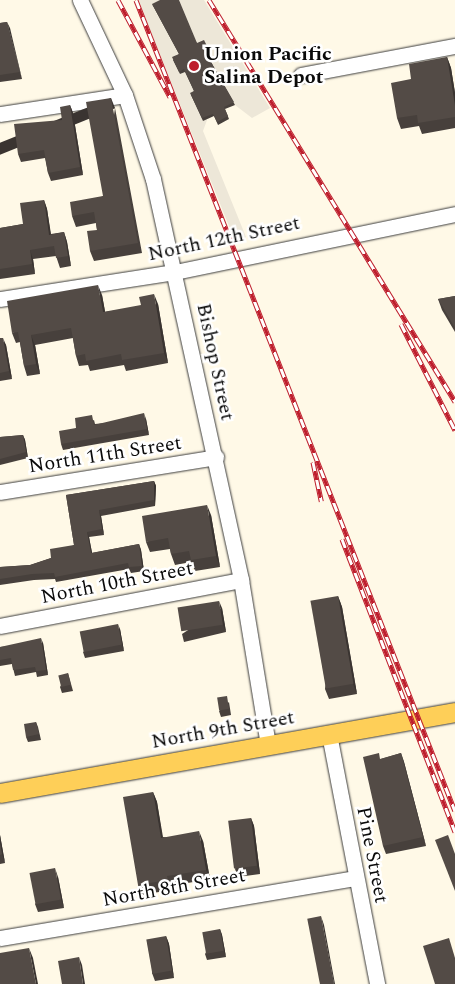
<!DOCTYPE html>
<html>
<head>
<meta charset="utf-8">
<style>
  body { margin:0 }
  #map { position:relative; width:455px; height:984px; overflow:hidden; background:#fff9e7; font-family:Spectral,serif }
  div>[style] { position:absolute }
  .plaza>* { inset:0; background:#ede7d8 }
  .roads { filter:drop-shadow(0 0 1px #3d3d3d) drop-shadow(0 0 1px #3d3d3d) }
  .minor>* { height:15px; margin:-7.5px; padding:0 7.5px; transform-origin:7.5px; border-radius:7.5px; background:#fff }
  .major>* { height:19px; margin:-9.5px; padding:0 9.5px; transform-origin:9.5px; border-radius:9.5px; background:#fecf58 }
  .rail>* { height:5px; margin-top:-2.5px; transform-origin:0; background:repeating-linear-gradient(90deg,#fff 0 9px,#be1e2d 0 18px); box-sizing:border-box; border-block:1px solid #be1e2d }
  .wall>* { inset:0; background:#47403c }
  .shaded-wall>* { inset:0; background:#3a3431; transform-origin:0 0 }
  .building>* { inset:0; background:#534b46; transform-origin:0 0 }
  .dots>* { width:14px; height:14px; translate:-50% -50%; box-sizing:border-box; border:2px solid #fff; border-radius:50% }
  span { translate:-50% -50%; white-space:nowrap; text-align:center; line-height:1.15; -webkit-text-stroke:5px #fff; paint-order:stroke }
  .poi-label { font-size:20px; color:#0a0a0a; font-weight:700 }
  .left { translate:0 -50%; text-align:left }
  .street-label { font-size:20px; color:#0a0a0a }
</style>
</head>
<body>
<div id="map">
  <div class="plaza">
    <div style="clip-path:polygon(138px 0,166px 0,153px 7px,180px 56px,174px 60px,180px 74px,185px 72px,195px 93px,191px 96px,207px 120px,203px 131px,246px 237px,235px 241px)"></div>
    <div style="clip-path:polygon(179px 0,204px 0,270px 108px,252px 118px,235px 105px,219px 80px,209px 60px,212px 59px,198px 46px)"></div>
  </div>
  <div class="roads">
    <div class="minor">
      <div style="left:80px;top:0;width:105px;rotate:64.7deg"></div>
      <div style="left:125px;top:95px;width:89px;rotate:71.6deg"></div>
      <div style="left:153px;top:179px;width:411px;rotate:77.6deg"></div>
      <div style="left:241px;top:580px;width:167px;rotate:80.7deg"></div>
      <div style="left:301px;top:75px;width:157px;rotate:-10.7deg"></div>
      <div style="left:0;top:114px;width:126px;rotate:-8.6deg"></div>
      <div style="left:0;top:299px;width:177px;rotate:-8.8deg"></div>
      <div style="left:175px;top:272px;width:286px;rotate:-11.7deg"></div>
      <div style="left:0;top:492px;width:219px;rotate:-9.2deg"></div>
      <div style="left:0;top:626px;width:245px;rotate:-10.8deg"></div>
      <div style="left:329px;top:734px;width:255px;rotate:79.1deg"></div>
      <div style="left:0;top:938px;width:361px;rotate:-9.6deg"></div>
    </div>
    <div class="major">
      <div style="left:0;top:793px;width:462px;rotate:-10.1deg"></div>
    </div>
  </div>
  <div class="rail">
    <div style="left:118px;top:0;width:110px;rotate:61.8deg"></div>
    <div style="left:136px;top:0;width:871px;rotate:68.53deg"></div>
    <div style="left:209px;top:0;width:471px;rotate:58.5deg"></div>
    <div style="left:401px;top:324px;width:119px;rotate:63deg"></div>
    <div style="left:313px;top:462px;width:40px;rotate:78deg"></div>
    <div style="left:342px;top:539px;width:314px;rotate:68.9deg"></div>
  </div>
  <div class="wall">
    <div style="clip-path:polygon(152px 4px,212px 56px,213px 58px,210px 60px,235px 105px,225px 109px,229px 119px,218px 125px,214px 116px,203px 121px,191px 95px,194px 91px,185px 72px,180px 74px,173px 60px,179px 54px)"></div>
    <div style="clip-path:polygon(7px 22px,22px 79px,0 82px,0 23px)"></div>
    <div style="clip-path:polygon(447px 57px,451px 68px,455px 93px,455px 128px,422px 134px,419px 126px,401px 129px,397px 118px,411px 79px)"></div>
    <div style="clip-path:polygon(70px 105px,73px 113px,83px 175px,51px 181px,48px 173px,45px 158px,21px 162px,18px 154px,62px 120px)"></div>
    <div style="clip-path:polygon(115px 108px,142px 253px,94px 261px,90px 251px,97px 230px,96px 223px,76px 227px,72px 216px,103px 196px)"></div>
    <div style="clip-path:polygon(44px 200px,47px 209px,51px 234px,64px 232px,67px 242px,71px 266px,60px 268px,56px 256px,33px 259px,35px 274px,0 279px,0 228px,23px 224px)"></div>
    <div style="clip-path:polygon(102px 295px,105px 312px,158px 304px,168px 363px,126px 371px,124px 365px,90px 371px,88px 365px,79px 366px,76px 356px,73px 338px,35px 345px,40px 374px,27px 376px,24px 366px,20px 342px,16px 343px,12px 333px)"></div>
    <div style="clip-path:polygon(455px 296px,455px 332px,442px 310px,438px 299px)"></div>
    <div style="clip-path:polygon(0 338px,6px 345px,12px 379px,0 381px)"></div>
    <div style="clip-path:polygon(146px 419px,149px 435px,63px 450px,61px 444px,76px 428px,94px 420px,95px 424px)"></div>
    <div style="clip-path:polygon(23px 435px,25px 440px,28px 458px,0 465px,0 437px)"></div>
    <div style="clip-path:polygon(154px 481px,156px 486px,155px 506px,101px 516px,104px 535px,89px 537px,92px 553px,139px 544px,141px 550px,144px 571px,131px 573px,129px 569px,56px 582px,55px 579px,34px 580px,0 585px,0 567px,30px 565px,51px 558px,74px 545px,66px 495px)"></div>
    <div style="clip-path:polygon(211px 515px,220px 567px,195px 571px,191px 562px,175px 565px,171px 554px,170px 549px,150px 552px,146px 542px)"></div>
    <div style="clip-path:polygon(338px 596px,342px 607px,357px 694px,329px 699px,325px 689px)"></div>
    <div style="clip-path:polygon(222px 608px,226px 632px,184px 642px,182px 634px)"></div>
    <div style="clip-path:polygon(120px 629px,124px 651px,85px 658px,83px 652px)"></div>
    <div style="clip-path:polygon(43px 643px,48px 675px,37px 677px,36px 672px,15px 676px,12px 664px,0 666px,0 647px)"></div>
    <div style="clip-path:polygon(68px 673px,73px 691px,62px 693px,60px 687px)"></div>
    <div style="clip-path:polygon(229px 702px,231px 715px,221px 717px,219px 711px)"></div>
    <div style="clip-path:polygon(36px 722px,38px 727px,41px 740px,28px 742px,26px 737px)"></div>
    <div style="clip-path:polygon(401px 753px,404px 762px,426px 846px,386px 854px,383px 846px,381px 759px)"></div>
    <div style="clip-path:polygon(153px 792px,157px 802px,163px 837px,203px 841px,210px 879px,171px 886px,171px 890px,141px 895px,138px 885px)"></div>
    <div style="clip-path:polygon(251px 818px,254px 826px,260px 874px,238px 877px,235px 869px)"></div>
    <div style="clip-path:polygon(0 835px,5px 863px,0 864px)"></div>
    <div style="clip-path:polygon(58px 877px,64px 908px,38px 912px,35px 904px)"></div>
    <div style="clip-path:polygon(220px 929px,222px 935px,226px 957px,207px 960px,205px 954px)"></div>
    <div style="clip-path:polygon(166px 936px,169px 944px,174px 978px,155px 981px,152px 973px)"></div>
  </div>
  <div class="shaded-wall">
    <div style="clip-path:polygon(7px 22px,10px 28px,22px 79px,20px 72px)"></div>
    <div style="clip-path:polygon(447px 57px,451px 68px,455px 93px,455px 106px)"></div>
    <div style="left:111px;top:98px;width:11px;height:147px;rotate:68deg"></div>
    <div style="clip-path:polygon(70px 105px,73px 113px,83px 175px,80px 167px)"></div>
    <div style="clip-path:polygon(44px 200px,47px 209px,52px 244px,49px 235px)"></div>
    <div style="clip-path:polygon(64px 232px,67px 242px,71px 266px,68px 256px)"></div>
    <div style="clip-path:polygon(30px 250px,33px 259px,35px 274px,32px 264px)"></div>
    <div style="clip-path:polygon(98px 285px,102px 295px,107px 322px,103px 312px)"></div>
    <div style="clip-path:polygon(154px 294px,158px 304px,168px 363px,164px 353px)"></div>
    <div style="clip-path:polygon(31px 335px,35px 345px,40px 374px,36px 364px)"></div>
    <div style="clip-path:polygon(3px 338px,6px 345px,12px 379px,9px 371px)"></div>
    <div style="clip-path:polygon(144px 413px,146px 419px,149px 435px,147px 429px)"></div>
    <div style="clip-path:polygon(23px 435px,25px 440px,28px 458px,26px 452px)"></div>
    <div style="clip-path:polygon(154px 481px,156px 486px,155px 506px,154px 500px)"></div>
    <div style="clip-path:polygon(207px 505px,211px 515px,220px 567px,216px 556px)"></div>
    <div style="clip-path:polygon(99px 510px,101px 516px,104px 535px,102px 529px)"></div>
    <div style="clip-path:polygon(87px 532px,89px 537px,93px 558px,91px 553px)"></div>
    <div style="clip-path:polygon(139px 544px,141px 550px,144px 571px,142px 566px)"></div>
    <div style="clip-path:polygon(338px 596px,342px 607px,357px 694px,353px 684px)"></div>
    <div style="clip-path:polygon(219px 601px,222px 608px,226px 632px,223px 625px)"></div>
    <div style="clip-path:polygon(118px 624px,120px 629px,124px 651px,122px 645px)"></div>
    <div style="clip-path:polygon(41px 638px,43px 643px,48px 675px,46px 670px)"></div>
    <div style="clip-path:polygon(401px 753px,404px 762px,426px 846px,423px 837px)"></div>
    <div style="clip-path:polygon(153px 792px,157px 802px,164px 848px,161px 838px)"></div>
    <div style="clip-path:polygon(251px 818px,254px 826px,260px 874px,257px 866px)"></div>
    <div style="clip-path:polygon(199px 831px,203px 841px,210px 879px,206px 870px)"></div>
    <div style="clip-path:polygon(0 835px,5px 863px,2px 854px,0 843px)"></div>
    <div style="clip-path:polygon(55px 868px,58px 877px,64px 908px,61px 899px)"></div>
    <div style="clip-path:polygon(321px 916px,324px 925px,335px 984px,334px 984px)"></div>
    <div style="clip-path:polygon(220px 929px,222px 935px,226px 957px,224px 951px)"></div>
    <div style="clip-path:polygon(166px 936px,169px 944px,174px 978px,172px 970px)"></div>
    <div style="clip-path:polygon(29px 948px,33px 958px,38px 984px,36px 984px)"></div>
    <div style="clip-path:polygon(79px 957px,82px 965px,85px 984px,83px 984px)"></div>
  </div>
  <div class="building">
    <div style="clip-path:polygon(160px 0,179px 0,197px 43px,204px 40px,212px 56px,208px 57px,234px 102px,224px 107px,228px 116px,217px 122px,213px 114px,202px 118px,190px 93px,194px 91px,184px 69px,179px 72px,172px 57px,179px 54px,152px 4px)"></div>
    <div style="clip-path:polygon(7px 22px,20px 72px,0 75px,0 23px)"></div>
    <div style="clip-path:polygon(447px 57px,455px 106px,455px 117px,418px 123px,417px 115px,397px 118px,391px 83px,411px 79px,409px 64px)"></div>
    <div style="clip-path:polygon(111px 98px,138px 243px,90px 251px,87px 231px,97px 230px,94px 212px,72px 216px,70px 202px,103px 196px,86px 102px)"></div>
    <div style="clip-path:polygon(70px 105px,80px 167px,48px 173px,44px 150px,18px 154px,14px 124px,62px 120px,60px 107px)"></div>
    <div style="clip-path:polygon(44px 200px,49px 235px,64px 232px,68px 256px,56px 258px,54px 246px,30px 250px,32px 264px,0 269px,0 228px,23px 224px,20px 203px)"></div>
    <div style="clip-path:polygon(98px 285px,103px 312px,141px 305px,139px 297px,154px 294px,164px 353px,122px 360px,121px 354px,86px 361px,85px 354px,76px 356px,71px 328px,31px 335px,36px 364px,24px 366px,18px 332px,12px 333px,7px 301px)"></div>
    <div style="clip-path:polygon(455px 296px,455px 328px,438px 299px)"></div>
    <div style="clip-path:polygon(0 338px,3px 338px,9px 371px,0 373px)"></div>
    <div style="clip-path:polygon(144px 413px,147px 429px,61px 444px,59px 431px,76px 428px,75px 418px,92px 415px,94px 425px)"></div>
    <div style="clip-path:polygon(23px 435px,26px 452px,0 459px,0 437px)"></div>
    <div style="clip-path:polygon(154px 481px,154px 500px,99px 510px,102px 529px,87px 532px,91px 553px,139px 544px,142px 566px,129px 567px,128px 563px,55px 577px,54px 573px,32px 574px,0 579px,0 567px,30px 565px,51px 558px,50px 549px,74px 545px,66px 495px)"></div>
    <div style="clip-path:polygon(207px 505px,216px 556px,191px 560px,189px 551px,171px 554px,168px 538px,146px 542px,142px 516px)"></div>
    <div style="left:338px;top:596px;width:89px;height:28px;rotate:80deg"></div>
    <div style="left:219px;top:601px;width:24px;height:42px;rotate:81deg"></div>
    <div style="left:118px;top:624px;width:21px;height:39px;rotate:79deg"></div>
    <div style="clip-path:polygon(41px 638px,46px 670px,36px 671px,35px 667px,13px 670px,11px 658px,0 660px,0 647px)"></div>
    <div style="left:68px;top:673px;width:12px;height:10px;rotate:76deg"></div>
    <div style="left:227px;top:696px;width:13px;height:10px;rotate:81deg"></div>
    <div style="clip-path:polygon(36px 722px,39px 734px,26px 737px,24px 724px)"></div>
    <div style="clip-path:polygon(379px 753px,380px 759px,401px 753px,423px 837px,383px 846px,363px 757px)"></div>
    <div style="clip-path:polygon(153px 792px,161px 838px,199px 831px,206px 870px,167px 876px,168px 880px,138px 885px,123px 797px)"></div>
    <div style="left:251px;top:818px;width:48px;height:23px;rotate:83deg"></div>
    <div style="clip-path:polygon(448px 835px,455px 854px,455px 891px,435px 840px)"></div>
    <div style="clip-path:polygon(0 843px,2px 854px,0 855px)"></div>
    <div style="left:55px;top:868px;width:32px;height:26px;rotate:79deg"></div>
    <div style="left:321px;top:916px;width:69px;height:14px;rotate:79deg"></div>
    <div style="left:220px;top:929px;width:22px;height:18px;rotate:80deg"></div>
    <div style="left:166px;top:936px;width:35px;height:20px;rotate:80deg"></div>
    <div style="clip-path:polygon(449px 938px,455px 958px,455px 984px,435px 984px,423px 946px)"></div>
    <div style="clip-path:polygon(29px 948px,36px 984px,0 984px,0 953px)"></div>
    <div style="clip-path:polygon(79px 957px,83px 984px,62px 984px,58px 961px)"></div>
  </div>
  <div class="dots">
    <div style="left:194px;top:66px;background:#be1e2d"></div>
  </div>
  <div class="poi-label">
    <span class="left" style="left:204px;top:66px">Union Pacific<br>Salina Depot</span>
  </div>
  <div class="street-label">
    <span style="left:224px;top:239px;rotate:-12deg">North 12th Street</span>
    <span style="left:215px;top:362px;rotate:78deg">Bishop Street</span>
    <span style="left:105px;top:455px;rotate:-9deg">North 11th Street</span>
    <span style="left:117px;top:583px;rotate:-11deg">North 10th Street</span>
    <span style="left:223px;top:730px;rotate:-10deg">North 9th Street</span>
    <span style="left:372px;top:855px;rotate:79deg">Pine Street</span>
    <span style="left:174px;top:888px;rotate:-10deg">North 8th Street</span>
  </div>
</div>
</body>
</html>
